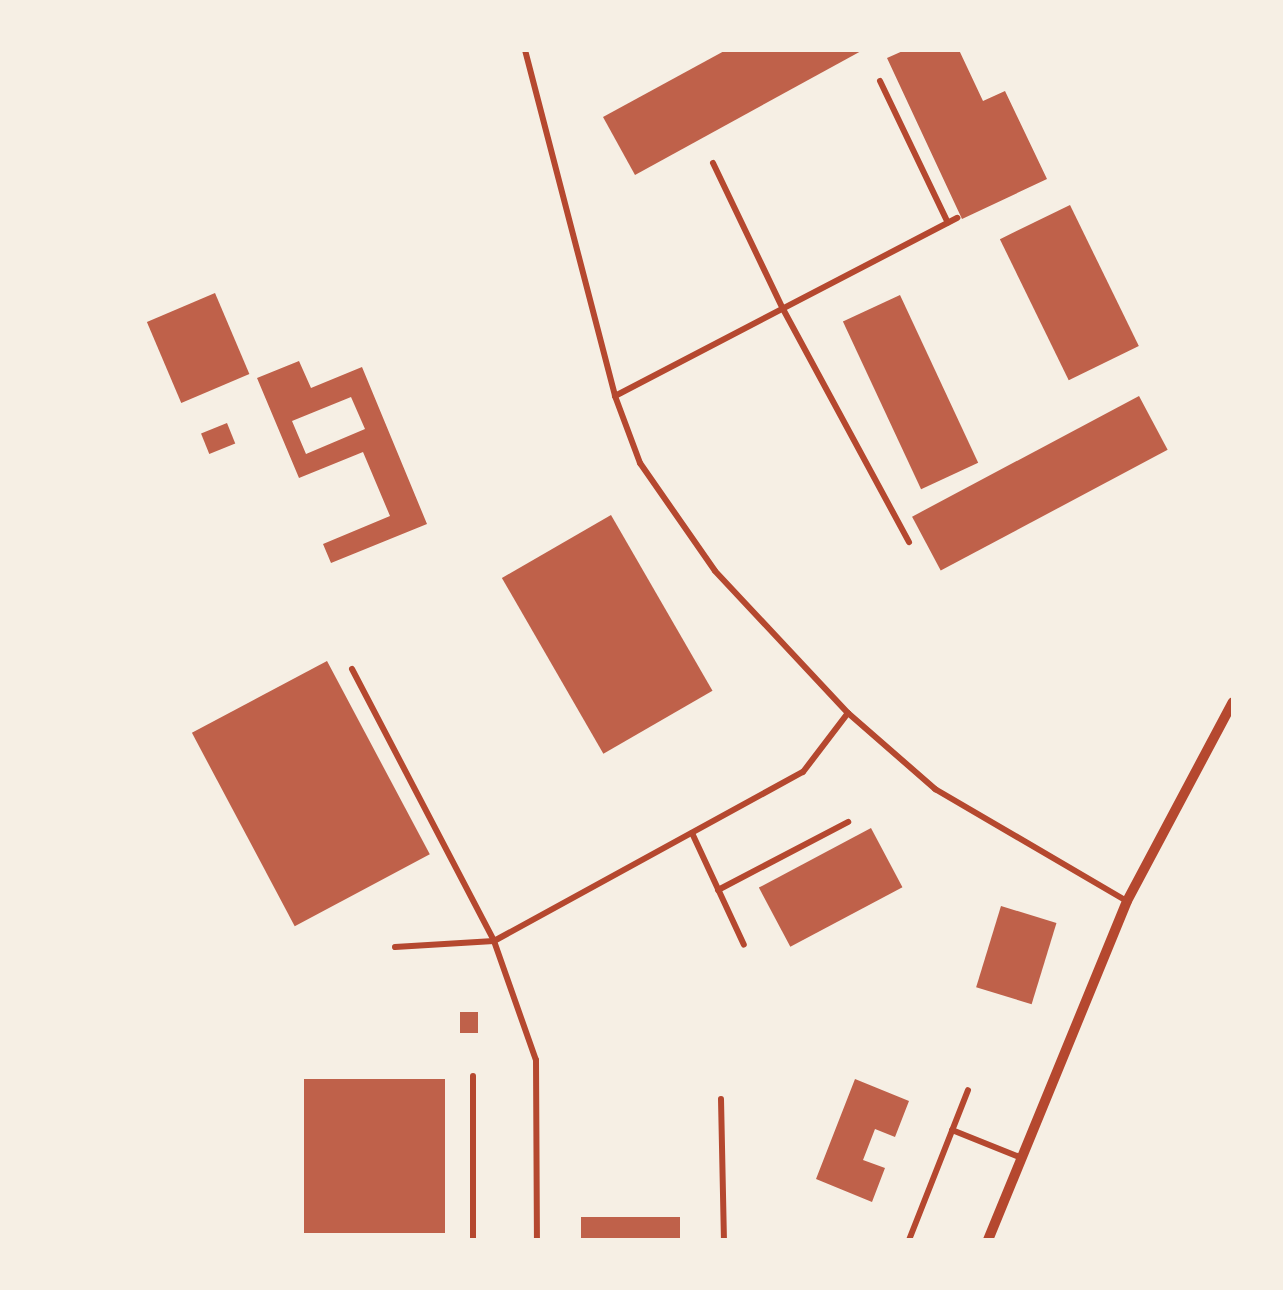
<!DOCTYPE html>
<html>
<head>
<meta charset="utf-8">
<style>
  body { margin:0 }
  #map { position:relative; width:1283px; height:1290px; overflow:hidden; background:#f6efe4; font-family:"IBM Plex Serif",serif }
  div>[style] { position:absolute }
  .building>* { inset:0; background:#bf614a; transform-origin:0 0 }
  .service>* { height:6px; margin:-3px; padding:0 3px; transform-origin:3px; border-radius:3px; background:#b5482f }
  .minor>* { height:10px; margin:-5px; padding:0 5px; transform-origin:5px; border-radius:5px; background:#b5482f }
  span { translate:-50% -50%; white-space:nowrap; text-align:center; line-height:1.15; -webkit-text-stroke:10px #f6efe4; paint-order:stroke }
  .frame { position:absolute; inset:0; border:52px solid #f6efe4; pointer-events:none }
</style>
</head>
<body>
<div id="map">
  <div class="building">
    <div style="clip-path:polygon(726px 50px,863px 50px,635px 175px,603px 117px)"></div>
    <div style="clip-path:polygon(905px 50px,959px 50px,983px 101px,1005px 91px,1047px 179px,962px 219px,887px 58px)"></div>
    <div style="left:1070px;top:205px;width:157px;height:78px;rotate:64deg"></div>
    <div style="left:215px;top:293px;width:88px;height:74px;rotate:67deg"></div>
    <div style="left:900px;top:295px;width:185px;height:63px;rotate:65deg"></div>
    <div style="clip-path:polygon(evenodd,299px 361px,311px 388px,362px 367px,427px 524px,331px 563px,323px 544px,390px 516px,363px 452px,299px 478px,257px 378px,299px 361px,351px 397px,365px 429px,306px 454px,292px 421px,351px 397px)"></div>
    <div style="left:1139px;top:396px;width:61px;height:257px;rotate:62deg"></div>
    <div style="left:227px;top:423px;width:22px;height:28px;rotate:68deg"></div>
    <div style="left:611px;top:515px;width:203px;height:126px;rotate:60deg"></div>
    <div style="left:327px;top:661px;width:219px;height:153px;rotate:62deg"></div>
    <div style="left:871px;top:828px;width:67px;height:127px;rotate:62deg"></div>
    <div style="left:1001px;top:906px;width:58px;height:85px;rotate:17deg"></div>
    <div style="left:460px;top:1012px;width:18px;height:21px"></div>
    <div style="left:304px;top:1079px;width:141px;height:154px"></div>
    <div style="clip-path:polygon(855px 1079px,909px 1101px,895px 1137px,875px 1129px,863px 1160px,885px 1168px,872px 1202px,816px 1179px)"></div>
    <div style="left:680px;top:1217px;width:23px;height:99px;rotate:90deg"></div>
  </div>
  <div class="service">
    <div style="left:525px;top:50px;width:358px;rotate:75.4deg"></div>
    <div style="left:615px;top:396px;width:72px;rotate:69.5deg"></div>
    <div style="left:640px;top:463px;width:131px;rotate:55.2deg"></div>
    <div style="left:715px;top:571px;width:195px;rotate:46.9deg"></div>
    <div style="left:848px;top:713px;width:116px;rotate:41.1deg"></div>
    <div style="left:935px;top:789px;width:222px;rotate:30.3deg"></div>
    <div style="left:880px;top:81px;width:157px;rotate:64.4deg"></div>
    <div style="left:713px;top:163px;width:162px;rotate:64.4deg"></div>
    <div style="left:783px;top:309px;width:265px;rotate:61.6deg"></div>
    <div style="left:615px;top:396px;width:386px;rotate:-27.5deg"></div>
    <div style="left:352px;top:669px;width:307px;rotate:62.4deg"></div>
    <div style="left:494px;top:941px;width:126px;rotate:70.6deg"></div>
    <div style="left:536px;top:1060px;width:180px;rotate:89.7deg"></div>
    <div style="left:692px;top:833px;width:123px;rotate:65.1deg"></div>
    <div style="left:718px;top:890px;width:147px;rotate:-27.6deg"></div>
    <div style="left:395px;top:947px;width:99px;rotate:-3.5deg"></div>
    <div style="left:494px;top:941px;width:352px;rotate:-28.7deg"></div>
    <div style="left:803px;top:772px;width:74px;rotate:-52.7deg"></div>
    <div style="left:721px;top:1099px;width:141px;rotate:88.8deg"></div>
    <div style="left:952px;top:1130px;width:75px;rotate:21.8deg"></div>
    <div style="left:473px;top:1240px;width:164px;rotate:-90deg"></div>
    <div style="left:909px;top:1240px;width:161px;rotate:-68.5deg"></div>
  </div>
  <div class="minor">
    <div style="left:988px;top:1240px;width:366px;rotate:-67.7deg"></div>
    <div style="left:1127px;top:901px;width:225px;rotate:-62deg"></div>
  </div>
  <div class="frame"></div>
</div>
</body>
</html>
